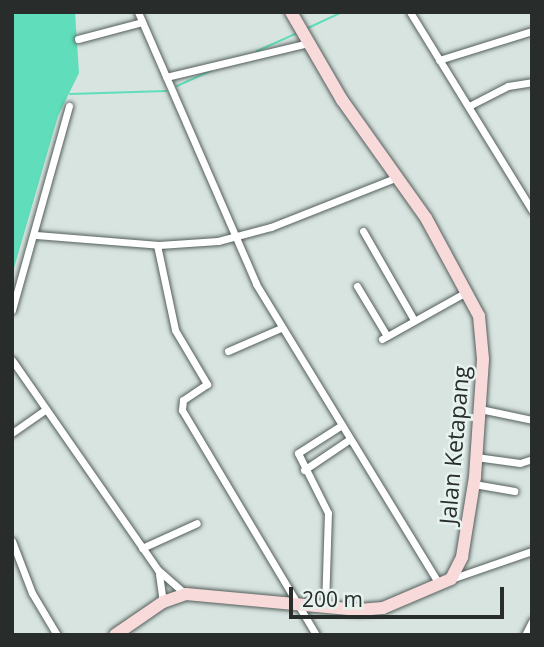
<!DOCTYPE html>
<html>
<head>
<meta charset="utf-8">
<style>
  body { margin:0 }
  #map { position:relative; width:544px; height:647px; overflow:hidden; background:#d8e4e0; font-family:"Open Sans",sans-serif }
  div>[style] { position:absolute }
  .water>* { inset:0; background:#60ddba }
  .stream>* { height:2px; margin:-1px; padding:0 1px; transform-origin:1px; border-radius:1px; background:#60ddba }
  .roads { filter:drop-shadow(0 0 2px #545f5b) drop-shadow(0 0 2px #545f5b) }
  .street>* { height:7px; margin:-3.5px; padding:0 3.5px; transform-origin:3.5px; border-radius:3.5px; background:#fff }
  .primary>* { height:12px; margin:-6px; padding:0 6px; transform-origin:6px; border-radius:6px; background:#f8dada }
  span { translate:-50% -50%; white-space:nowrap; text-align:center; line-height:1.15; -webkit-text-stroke:5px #e5f2ed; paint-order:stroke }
  .street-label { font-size:23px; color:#282c2b }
  .frame { position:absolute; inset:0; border:14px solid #282c2b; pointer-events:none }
  .scale { position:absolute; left:289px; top:587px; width:215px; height:32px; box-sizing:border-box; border:4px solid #282c2b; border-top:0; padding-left:9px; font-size:21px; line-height:24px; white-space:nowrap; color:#282c2b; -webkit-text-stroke:5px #e5f2ed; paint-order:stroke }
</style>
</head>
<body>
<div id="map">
  <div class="water">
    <div style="clip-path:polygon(12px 12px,75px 12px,79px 73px,58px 116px,12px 275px)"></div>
  </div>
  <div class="stream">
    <div style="left:308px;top:28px;width:38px;rotate:-25deg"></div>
    <div style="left:257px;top:51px;width:42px;rotate:-24.1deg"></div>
    <div style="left:177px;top:86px;width:37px;rotate:-24deg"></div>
    <div style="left:70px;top:94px;width:96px;rotate:-1.8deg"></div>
  </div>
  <div class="roads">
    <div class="street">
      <div style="left:138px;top:12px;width:296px;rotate:66.5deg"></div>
      <div style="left:256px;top:284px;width:351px;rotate:58.6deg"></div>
      <div style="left:410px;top:12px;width:233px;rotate:58.4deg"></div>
      <div style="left:78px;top:39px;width:66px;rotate:-14.9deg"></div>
      <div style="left:439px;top:60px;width:97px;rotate:-17.3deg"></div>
      <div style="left:166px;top:77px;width:147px;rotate:-13.4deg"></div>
      <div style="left:469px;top:106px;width:44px;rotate:-27.1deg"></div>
      <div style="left:508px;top:86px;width:24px;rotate:-9deg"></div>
      <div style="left:363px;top:231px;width:103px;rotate:60.2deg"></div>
      <div style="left:36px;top:235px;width:123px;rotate:4.6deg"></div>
      <div style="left:159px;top:245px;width:59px;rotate:-3.9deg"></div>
      <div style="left:218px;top:241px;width:55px;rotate:-14.8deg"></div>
      <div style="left:271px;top:227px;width:136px;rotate:-21.6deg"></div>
      <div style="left:157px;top:245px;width:87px;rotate:78deg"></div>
      <div style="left:175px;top:330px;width:63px;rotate:59.3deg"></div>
      <div style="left:207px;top:384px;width:29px;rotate:146deg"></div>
      <div style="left:183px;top:400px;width:10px;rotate:96deg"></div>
      <div style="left:182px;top:410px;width:262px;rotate:59.2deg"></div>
      <div style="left:357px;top:286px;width:58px;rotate:59deg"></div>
      <div style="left:12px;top:310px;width:212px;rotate:-74.4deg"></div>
      <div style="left:382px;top:339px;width:98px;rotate:-29.2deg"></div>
      <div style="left:228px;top:351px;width:58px;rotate:-23.5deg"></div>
      <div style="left:12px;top:360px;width:256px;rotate:55.2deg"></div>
      <div style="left:158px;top:570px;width:37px;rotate:41deg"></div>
      <div style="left:480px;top:409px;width:53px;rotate:11.9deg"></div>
      <div style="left:12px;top:433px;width:39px;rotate:-35deg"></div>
      <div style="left:476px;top:457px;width:44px;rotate:7.8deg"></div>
      <div style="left:520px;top:463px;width:13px;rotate:-18deg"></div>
      <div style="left:304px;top:470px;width:55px;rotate:-34deg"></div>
      <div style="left:474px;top:484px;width:41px;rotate:9.9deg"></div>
      <div style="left:12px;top:541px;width:56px;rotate:69deg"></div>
      <div style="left:32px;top:593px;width:49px;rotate:59.2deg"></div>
      <div style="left:142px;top:548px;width:60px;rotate:-24.4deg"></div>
      <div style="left:159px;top:574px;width:28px;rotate:82deg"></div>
      <div style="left:451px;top:579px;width:86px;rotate:-19.1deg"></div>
      <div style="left:325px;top:607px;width:94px;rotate:-88.2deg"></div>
      <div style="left:328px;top:513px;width:67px;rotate:-116.6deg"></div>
      <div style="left:298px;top:453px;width:52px;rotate:-32.5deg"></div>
      <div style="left:525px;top:635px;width:16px;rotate:-63deg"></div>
    </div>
    <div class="primary">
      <div style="left:115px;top:635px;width:58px;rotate:-34.5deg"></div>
      <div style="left:163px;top:602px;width:24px;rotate:-19deg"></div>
      <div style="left:186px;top:594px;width:174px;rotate:5.3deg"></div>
      <div style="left:359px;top:610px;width:24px;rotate:-5deg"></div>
      <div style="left:383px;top:608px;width:74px;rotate:-23.1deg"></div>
      <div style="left:451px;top:579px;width:25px;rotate:-63deg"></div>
      <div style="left:462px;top:557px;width:81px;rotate:-80.8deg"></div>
      <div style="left:475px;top:477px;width:118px;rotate:-86.1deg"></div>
      <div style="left:483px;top:359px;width:43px;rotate:-95.3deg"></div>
      <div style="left:479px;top:316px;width:111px;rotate:-118.4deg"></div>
      <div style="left:426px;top:218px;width:145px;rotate:-125.4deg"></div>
      <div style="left:342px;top:100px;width:102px;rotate:-120.1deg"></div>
    </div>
  </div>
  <div class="street-label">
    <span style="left:454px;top:445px;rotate:-85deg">Jalan Ketapang</span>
  </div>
  <div class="frame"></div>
  <div class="scale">200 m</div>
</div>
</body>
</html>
